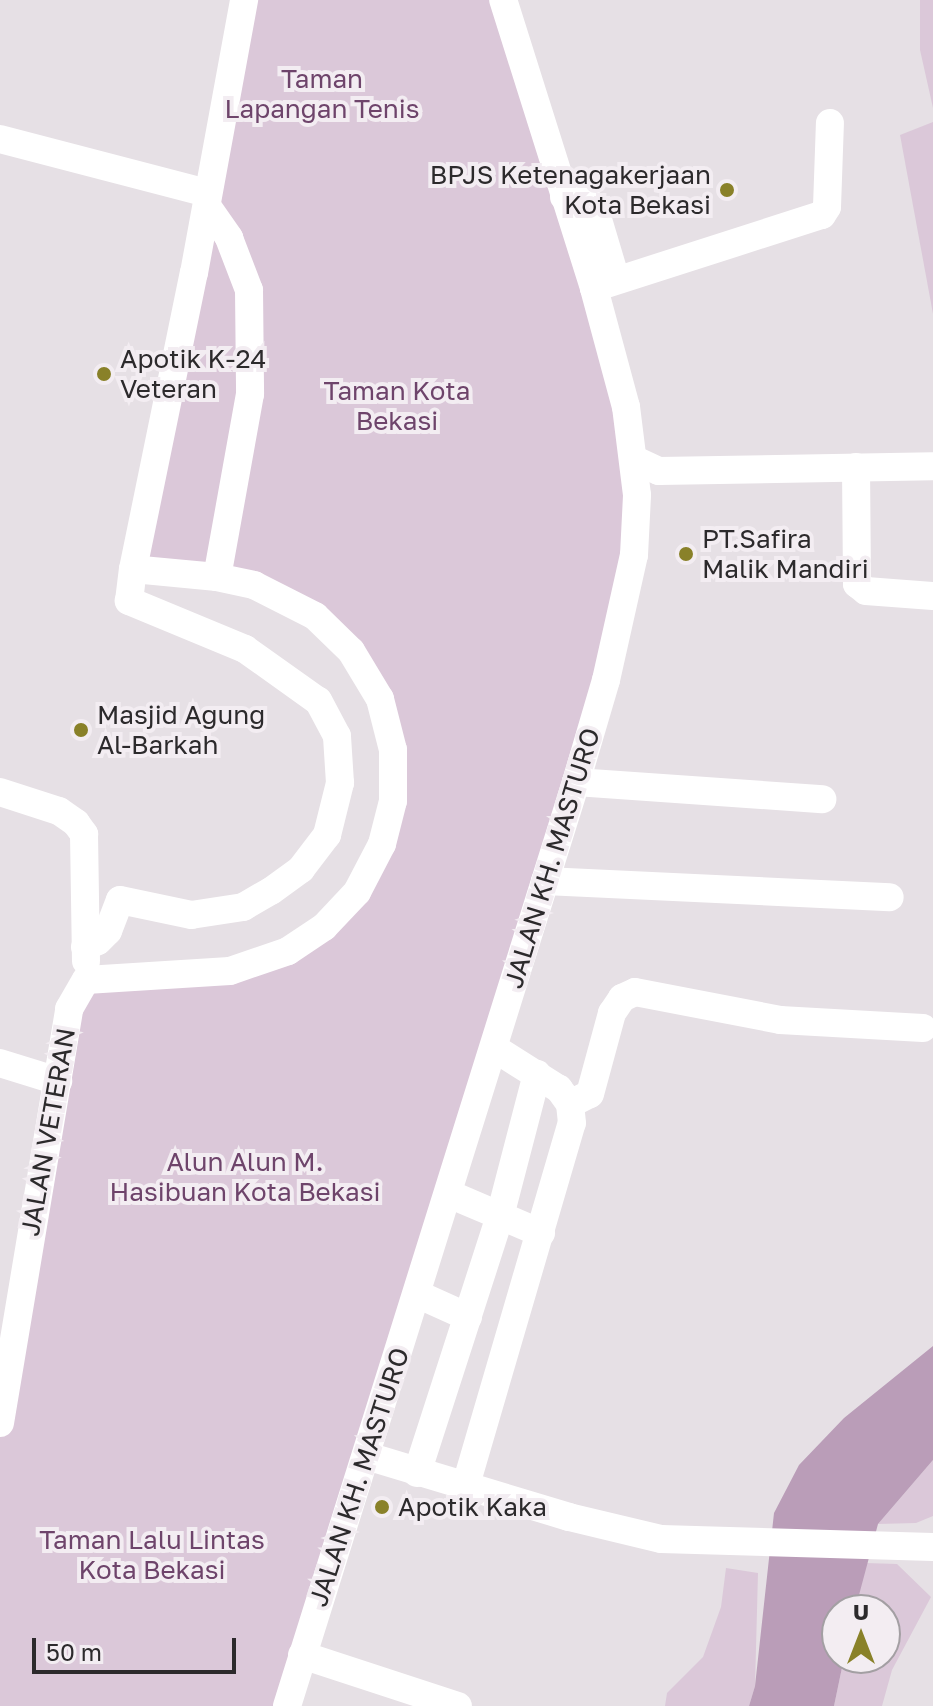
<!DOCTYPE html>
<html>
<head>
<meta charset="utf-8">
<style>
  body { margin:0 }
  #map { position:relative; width:933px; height:1706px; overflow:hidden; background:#e6e0e5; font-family:"Golos Text",sans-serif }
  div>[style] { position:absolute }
  .green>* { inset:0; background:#dbc8d9 }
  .water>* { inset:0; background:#ba9db8 }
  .minor>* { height:28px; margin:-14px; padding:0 14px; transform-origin:14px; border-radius:14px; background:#fff }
  .dots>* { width:22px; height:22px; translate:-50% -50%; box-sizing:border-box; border:4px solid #f3edf2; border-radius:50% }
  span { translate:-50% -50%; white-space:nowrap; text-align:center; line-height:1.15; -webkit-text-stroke:8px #f3edf2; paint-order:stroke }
  .park-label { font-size:26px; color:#6e446b }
  .poi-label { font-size:26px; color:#2c2a2c }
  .right { translate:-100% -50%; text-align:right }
  .left { translate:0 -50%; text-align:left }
  .street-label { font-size:26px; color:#2c2a2c }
  .north { position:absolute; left:821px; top:1594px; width:80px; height:80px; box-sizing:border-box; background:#f3edf2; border:2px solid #a39fa3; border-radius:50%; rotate:0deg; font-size:22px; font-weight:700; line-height:32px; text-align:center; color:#2c2a2c }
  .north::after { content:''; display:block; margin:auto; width:28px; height:36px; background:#898129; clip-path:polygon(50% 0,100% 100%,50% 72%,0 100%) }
  .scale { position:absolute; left:32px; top:1638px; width:204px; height:36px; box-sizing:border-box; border:4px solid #2c2a2c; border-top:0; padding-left:10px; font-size:24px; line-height:28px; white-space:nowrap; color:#2c2a2c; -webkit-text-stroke:6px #f3edf2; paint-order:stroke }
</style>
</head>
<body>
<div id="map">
  <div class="green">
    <div style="clip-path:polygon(244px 0,503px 0,612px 350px,632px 564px,287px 1706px,0 1706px,0 1423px,86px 980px,231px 971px,357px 892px,393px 750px,351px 651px,254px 585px,133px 569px)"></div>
    <div style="clip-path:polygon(920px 0,933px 0,933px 108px,920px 50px)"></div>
    <div style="clip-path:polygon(933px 122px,933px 314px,900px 135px)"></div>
    <div style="clip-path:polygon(933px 1460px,933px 1516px,916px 1523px,878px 1524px)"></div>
    <div style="clip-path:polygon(866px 1563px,897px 1564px,931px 1597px,892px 1670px,882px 1706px,834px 1706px,844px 1658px,885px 1658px,885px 1610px,855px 1610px)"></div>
    <div style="clip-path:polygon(726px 1568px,758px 1573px,755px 1686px,749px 1706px,665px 1706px,667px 1693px,703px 1657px,721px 1607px)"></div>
  </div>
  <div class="water">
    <div style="clip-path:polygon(933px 1346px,933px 1460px,878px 1524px,855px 1610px,837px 1610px,837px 1658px,844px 1658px,834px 1706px,749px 1706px,755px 1686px,774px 1513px,799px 1465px,844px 1418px)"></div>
  </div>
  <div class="minor">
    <div style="left:0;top:139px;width:215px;rotate:14.6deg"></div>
    <div style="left:564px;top:197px;width:21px;rotate:3deg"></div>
    <div style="left:585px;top:198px;width:12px;rotate:42deg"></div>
    <div style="left:594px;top:206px;width:77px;rotate:73.4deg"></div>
    <div style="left:207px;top:206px;width:39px;rotate:55deg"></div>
    <div style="left:229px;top:238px;width:56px;rotate:69deg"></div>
    <div style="left:249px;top:290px;width:104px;rotate:89.4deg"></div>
    <div style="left:250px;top:394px;width:186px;rotate:100.2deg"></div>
    <div style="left:594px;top:288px;width:239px;rotate:-17.8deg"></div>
    <div style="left:822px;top:215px;width:9px;rotate:-58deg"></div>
    <div style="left:827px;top:207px;width:84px;rotate:-88deg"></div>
    <div style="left:635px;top:460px;width:26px;rotate:25deg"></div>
    <div style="left:659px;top:471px;width:274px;rotate:-1deg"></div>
    <div style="left:856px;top:467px;width:117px;rotate:89.5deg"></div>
    <div style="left:857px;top:584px;width:11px;rotate:38deg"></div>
    <div style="left:866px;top:591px;width:67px;rotate:4.3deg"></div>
    <div style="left:576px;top:782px;width:247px;rotate:4deg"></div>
    <div style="left:0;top:792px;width:62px;rotate:17.9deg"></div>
    <div style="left:59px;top:811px;width:21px;rotate:35deg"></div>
    <div style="left:76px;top:823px;width:14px;rotate:54deg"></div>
    <div style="left:84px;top:834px;width:127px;rotate:89.1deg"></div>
    <div style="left:545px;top:881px;width:345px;rotate:2.7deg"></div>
    <div style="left:85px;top:947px;width:14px;rotate:-25deg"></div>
    <div style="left:98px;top:941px;width:14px;rotate:-45deg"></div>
    <div style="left:108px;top:931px;width:33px;rotate:-69deg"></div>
    <div style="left:120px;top:900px;width:73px;rotate:11.9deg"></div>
    <div style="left:191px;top:915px;width:53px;rotate:-8.7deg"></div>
    <div style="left:243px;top:907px;width:32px;rotate:-30deg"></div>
    <div style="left:271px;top:891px;width:37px;rotate:-36deg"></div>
    <div style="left:301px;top:869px;width:43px;rotate:-52.6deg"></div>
    <div style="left:327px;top:835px;width:54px;rotate:-76deg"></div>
    <div style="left:340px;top:783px;width:47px;rotate:-93.7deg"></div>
    <div style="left:337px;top:736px;width:40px;rotate:-118deg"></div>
    <div style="left:318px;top:701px;width:90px;rotate:-144.5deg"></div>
    <div style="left:245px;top:649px;width:126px;rotate:-157.5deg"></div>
    <div style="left:129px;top:601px;width:32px;rotate:-83deg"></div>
    <div style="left:0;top:1063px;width:61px;rotate:17.2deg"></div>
    <div style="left:570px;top:1104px;width:22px;rotate:-27deg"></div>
    <div style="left:590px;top:1094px;width:84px;rotate:-74.8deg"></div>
    <div style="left:612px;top:1013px;width:18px;rotate:-56deg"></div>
    <div style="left:622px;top:998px;width:14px;rotate:-25deg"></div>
    <div style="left:635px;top:992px;width:148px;rotate:10.9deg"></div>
    <div style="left:780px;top:1020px;width:143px;rotate:3.2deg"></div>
    <div style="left:449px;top:1194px;width:100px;rotate:23deg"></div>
    <div style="left:417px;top:1294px;width:56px;rotate:24.3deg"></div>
    <div style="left:0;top:1423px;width:420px;rotate:-80.5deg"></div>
    <div style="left:69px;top:1009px;width:34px;rotate:-60deg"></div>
    <div style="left:86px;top:980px;width:144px;rotate:-3.6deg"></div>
    <div style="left:230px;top:971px;width:61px;rotate:-19deg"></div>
    <div style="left:288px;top:951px;width:43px;rotate:-33.7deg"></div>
    <div style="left:324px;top:927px;width:48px;rotate:-46.7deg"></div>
    <div style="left:357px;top:892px;width:54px;rotate:-62.5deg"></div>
    <div style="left:382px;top:844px;width:44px;rotate:-75.7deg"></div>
    <div style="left:393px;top:801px;width:51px;rotate:-90deg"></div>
    <div style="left:393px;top:750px;width:53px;rotate:-104.3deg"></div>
    <div style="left:380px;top:699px;width:56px;rotate:-121.1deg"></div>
    <div style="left:351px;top:651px;width:50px;rotate:-135.8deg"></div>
    <div style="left:315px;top:616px;width:68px;rotate:-153.1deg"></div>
    <div style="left:254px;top:585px;width:38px;rotate:-168deg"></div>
    <div style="left:217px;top:577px;width:84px;rotate:-174.6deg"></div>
    <div style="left:133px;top:569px;width:302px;rotate:-78.4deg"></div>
    <div style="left:194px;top:273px;width:278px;rotate:-79.6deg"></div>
    <div style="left:367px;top:1456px;width:211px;rotate:16.8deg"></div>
    <div style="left:569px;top:1517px;width:95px;rotate:13.4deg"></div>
    <div style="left:661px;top:1539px;width:272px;rotate:1.7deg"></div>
    <div style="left:417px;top:1473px;width:270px;rotate:-72.1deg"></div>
    <div style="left:500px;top:1216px;width:147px;rotate:-75.4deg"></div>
    <div style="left:465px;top:1488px;width:380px;rotate:-73.7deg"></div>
    <div style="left:572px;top:1123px;width:19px;rotate:-96deg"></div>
    <div style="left:570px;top:1104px;width:19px;rotate:-126deg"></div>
    <div style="left:559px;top:1089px;width:77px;rotate:-147.8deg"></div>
    <div style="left:302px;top:1655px;width:164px;rotate:18.1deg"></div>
    <div style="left:287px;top:1706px;width:968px;rotate:-72.63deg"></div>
    <div style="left:576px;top:782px;width:106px;rotate:-73.6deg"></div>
    <div style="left:606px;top:680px;width:128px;rotate:-77.4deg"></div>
    <div style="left:634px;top:555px;width:60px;rotate:-87.1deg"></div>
    <div style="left:637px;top:495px;width:89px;rotate:-97.1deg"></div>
    <div style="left:626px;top:407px;width:123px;rotate:-105.1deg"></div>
    <div style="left:594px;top:288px;width:302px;rotate:-107.5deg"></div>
  </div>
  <div class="dots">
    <div style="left:727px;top:190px;background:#898129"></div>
    <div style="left:104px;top:374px;background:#898129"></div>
    <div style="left:686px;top:554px;background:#898129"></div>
    <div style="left:81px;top:730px;background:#898129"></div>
    <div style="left:382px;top:1507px;background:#898129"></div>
  </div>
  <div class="park-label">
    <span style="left:322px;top:94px">Taman<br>Lapangan Tenis</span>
    <span style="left:397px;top:406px">Taman Kota<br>Bekasi</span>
    <span style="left:245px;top:1177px">Alun Alun M.<br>Hasibuan Kota Bekasi</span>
    <span style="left:152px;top:1555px">Taman Lalu Lintas<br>Kota Bekasi</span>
  </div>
  <div class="poi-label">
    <span class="right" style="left:711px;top:190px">BPJS Ketenagakerjaan<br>Kota Bekasi</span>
    <span class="left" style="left:120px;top:374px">Apotik K-24<br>Veteran</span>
    <span class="left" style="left:702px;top:554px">PT.Safira<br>Malik Mandiri</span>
    <span class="left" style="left:97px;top:730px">Masjid Agung<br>Al-Barkah</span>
    <span class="left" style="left:398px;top:1507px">Apotik Kaka</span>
  </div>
  <div class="street-label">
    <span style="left:552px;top:858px;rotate:-73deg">JALAN KH. MASTURO</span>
    <span style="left:48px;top:1132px;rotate:-80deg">JALAN VETERAN</span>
    <span style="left:359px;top:1477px;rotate:-72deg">JALAN KH. MASTURO</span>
  </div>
  <div class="north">U</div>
  <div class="scale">50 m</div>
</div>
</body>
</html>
